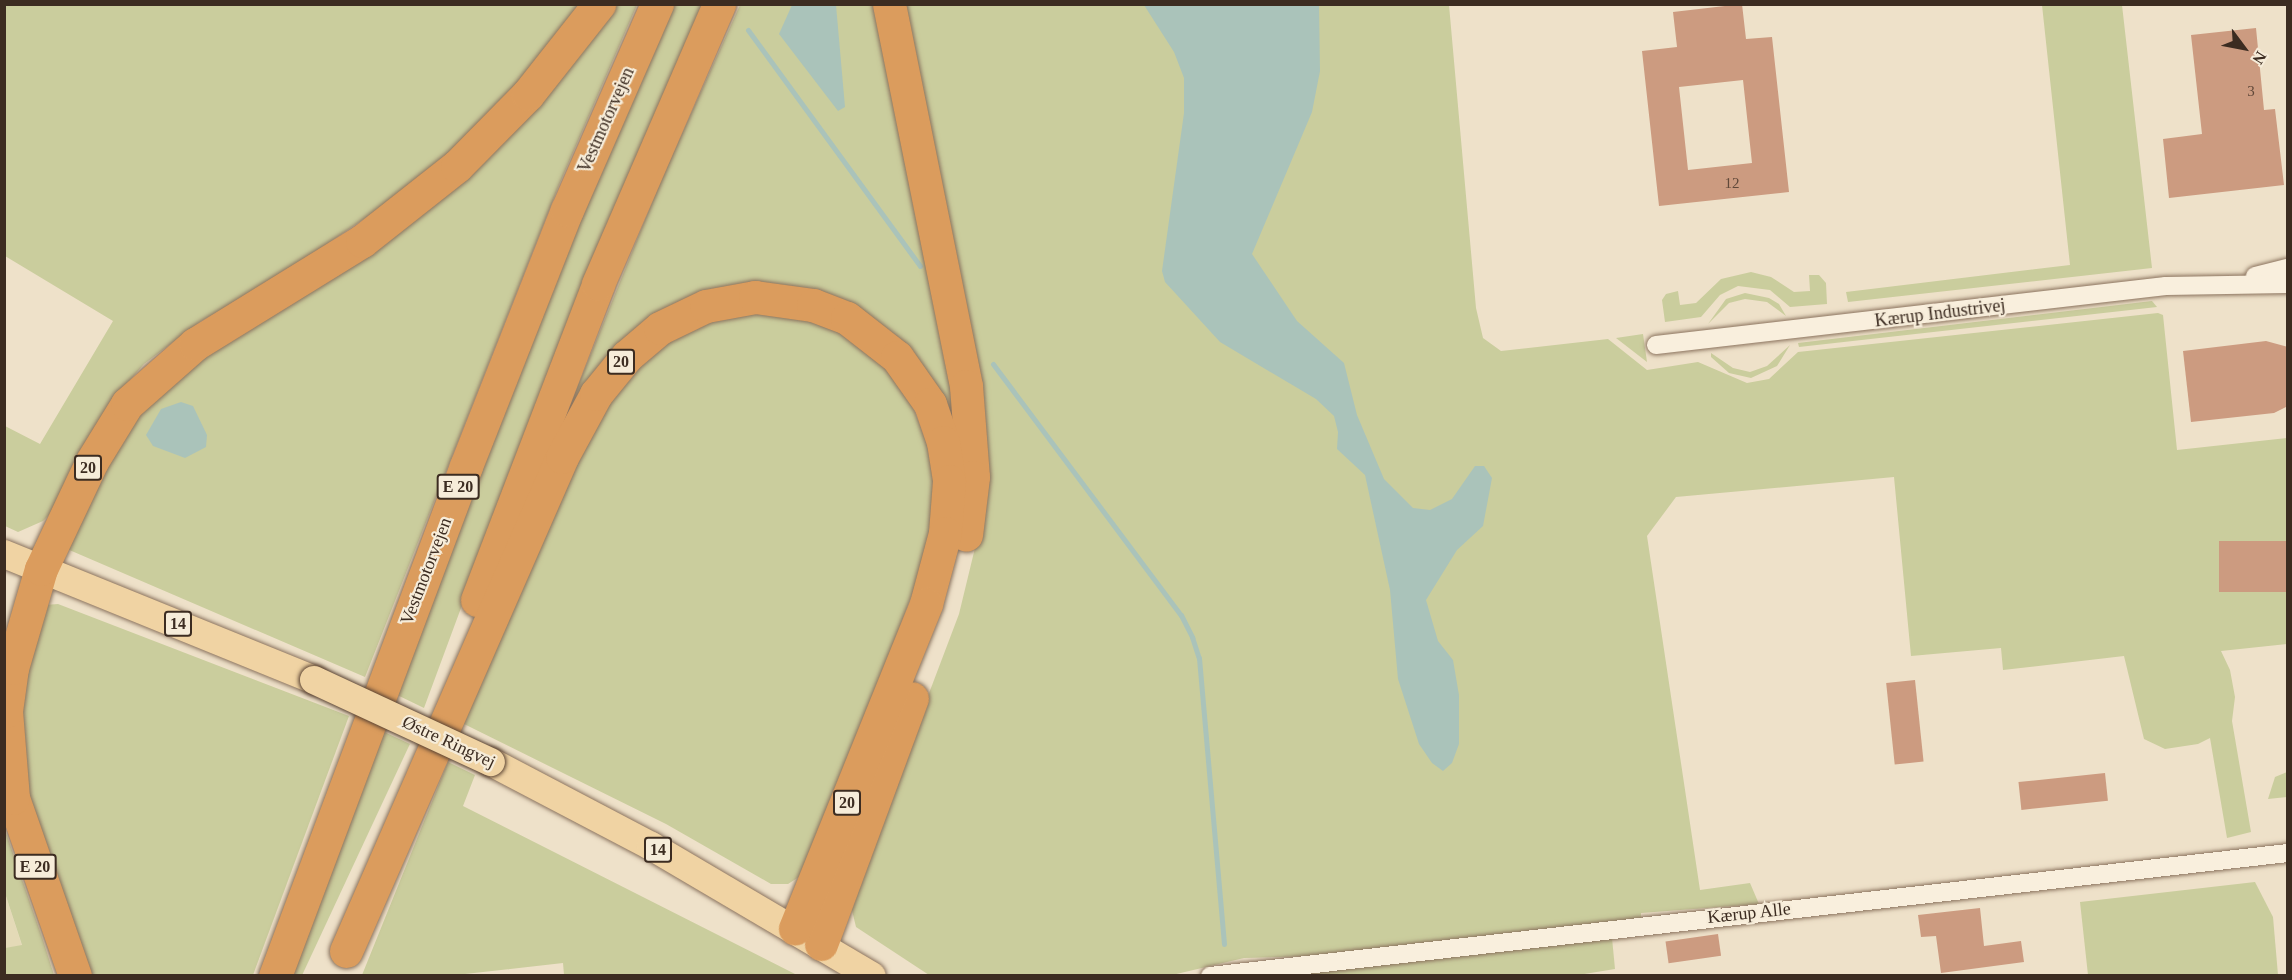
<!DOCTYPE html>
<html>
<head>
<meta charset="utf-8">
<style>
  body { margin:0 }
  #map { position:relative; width:2292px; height:980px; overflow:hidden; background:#eee1c9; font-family:Georgia,serif }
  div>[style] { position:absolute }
  .farmland>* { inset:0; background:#e4dab7 }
  .green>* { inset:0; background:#cacd9d; transform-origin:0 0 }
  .water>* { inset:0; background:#aac3ba }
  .stream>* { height:5px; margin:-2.5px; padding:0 2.5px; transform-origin:2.5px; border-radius:2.5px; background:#aac3ba }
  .building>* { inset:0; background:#cc9b80; transform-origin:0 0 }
  .roads { filter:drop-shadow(0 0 2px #8b735e) drop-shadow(0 0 2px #8b735e) }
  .street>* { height:18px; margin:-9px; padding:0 9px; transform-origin:9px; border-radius:9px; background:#f9efdd }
  .primary>* { height:28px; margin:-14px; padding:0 14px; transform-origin:14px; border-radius:14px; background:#f0d3a3 }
  .highway>* { height:33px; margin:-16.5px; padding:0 16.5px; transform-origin:16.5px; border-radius:16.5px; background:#db9c5d }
  .bridges { filter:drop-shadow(0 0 2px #594232) drop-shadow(0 0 2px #594232) }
  .primary-bridge>* { height:28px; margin:-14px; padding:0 14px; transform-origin:14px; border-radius:14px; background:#f0d3a3 }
  span { translate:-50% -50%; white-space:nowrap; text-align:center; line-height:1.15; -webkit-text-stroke:4.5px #f6ecd9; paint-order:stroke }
  .number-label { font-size:15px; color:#604839 }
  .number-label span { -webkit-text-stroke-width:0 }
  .shield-label span { padding:2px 4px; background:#f6ecd9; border:2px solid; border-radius:4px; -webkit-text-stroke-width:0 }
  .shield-label { font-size:16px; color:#3c2c21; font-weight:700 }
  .street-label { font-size:18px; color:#3c2c21 }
  .frame { position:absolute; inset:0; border:6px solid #3c2c21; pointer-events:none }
  .north { position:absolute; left:2214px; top:18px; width:60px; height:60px; -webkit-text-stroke:4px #f6ecd9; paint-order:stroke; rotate:122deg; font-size:16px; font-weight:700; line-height:24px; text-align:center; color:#3c2c21 }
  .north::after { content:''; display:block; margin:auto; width:21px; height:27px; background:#3c2c21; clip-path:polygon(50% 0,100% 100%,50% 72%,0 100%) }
</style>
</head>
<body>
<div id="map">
  <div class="farmland">
    <div style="clip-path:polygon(5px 893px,22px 946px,5px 948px)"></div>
  </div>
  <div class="green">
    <div style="clip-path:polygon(4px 5px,582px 5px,543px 58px,436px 166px,377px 210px,259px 290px,201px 321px,144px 364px,116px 396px,54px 510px,43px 521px,18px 532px,5px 526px,5px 426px,40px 444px,113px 321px,5px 256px)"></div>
    <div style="clip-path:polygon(610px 5px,637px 5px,559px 185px,365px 677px,67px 549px,103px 458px,170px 376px,287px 300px)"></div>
    <div style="clip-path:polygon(668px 5px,705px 5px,508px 481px,424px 708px,393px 693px,495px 421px)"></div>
    <div style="clip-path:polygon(740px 5px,881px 5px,956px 369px,956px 474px,852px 313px,679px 307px,541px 477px,662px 178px)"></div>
    <div style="clip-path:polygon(904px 5px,1449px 5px,1476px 308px,1483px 338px,1501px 351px,1608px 339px,1647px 370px,1698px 362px,1747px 383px,1769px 379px,1798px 352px,2158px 313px,2163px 315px,2177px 450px,2287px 438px,2287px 644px,2221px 651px,2230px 670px,2235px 697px,2232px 721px,2251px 832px,2227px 838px,2210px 738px,2198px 744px,2165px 749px,2144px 739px,2124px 656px,2003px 670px,2001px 648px,1911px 656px,1894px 477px,1676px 497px,1647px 536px,1700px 890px,1750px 883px,1759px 904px,1641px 913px,1641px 921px,1317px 956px,1244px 958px,1168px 976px,929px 975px,856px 927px,850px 902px,959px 614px,982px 519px)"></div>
    <div style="clip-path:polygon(2042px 5px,2122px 5px,2152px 268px,1848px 302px,1846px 292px,2070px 265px)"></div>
    <div style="clip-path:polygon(1751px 272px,1771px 277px,1794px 292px,1810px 291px,1809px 275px,1819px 275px,1826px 283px,1827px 304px,1790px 307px,1770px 290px,1738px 286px,1720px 295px,1701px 317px,1665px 322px,1662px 300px,1666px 294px,1678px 291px,1680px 305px,1696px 303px,1721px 279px)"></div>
    <div style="clip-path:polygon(1745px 293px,1769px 298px,1779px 304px,1786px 316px,1767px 302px,1745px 299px,1729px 303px,1708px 324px,1726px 299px)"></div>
    <div style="clip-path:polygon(2152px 301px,2157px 307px,1799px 347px,1798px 343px)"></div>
    <div style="clip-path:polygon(754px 311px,814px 319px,861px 345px,906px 389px,931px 454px,934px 494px,930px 535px,918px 578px,867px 716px,802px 875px,788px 884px,771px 884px,666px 824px,462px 723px,576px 454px,626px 374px,690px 324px)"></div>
    <div style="clip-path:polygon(1643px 334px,1647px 362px,1616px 338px)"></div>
    <div style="clip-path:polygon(1790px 345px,1777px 366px,1751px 378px,1729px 373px,1711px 357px,1711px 353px,1733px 368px,1750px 372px,1767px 366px)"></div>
    <div style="clip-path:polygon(58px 604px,349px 716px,253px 975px,83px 975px,33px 840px,14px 712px,45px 605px)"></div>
    <div style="left:380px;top:730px;width:33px;height:262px;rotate:25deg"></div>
    <div style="clip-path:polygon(448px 762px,475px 775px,463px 806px,797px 975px,564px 975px,563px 963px,456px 975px,362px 975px)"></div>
    <div style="clip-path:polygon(2287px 772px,2287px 797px,2268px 799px,2275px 777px)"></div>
    <div style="clip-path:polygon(5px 830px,42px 937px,54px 975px,5px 975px,5px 948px,22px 945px,5px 893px)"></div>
    <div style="clip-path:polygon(2255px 882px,2273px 917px,2278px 975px,2088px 975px,2080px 902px)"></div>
    <div style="clip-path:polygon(1612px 938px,1615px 969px,1572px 976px,1287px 976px)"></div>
  </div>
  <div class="water">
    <div style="clip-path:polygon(792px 5px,836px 5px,845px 107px,838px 111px,779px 34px)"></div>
    <div style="clip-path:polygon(1144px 5px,1319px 5px,1320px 71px,1312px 112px,1252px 254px,1297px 321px,1344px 363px,1357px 415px,1384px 479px,1413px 508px,1430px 510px,1452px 499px,1475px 466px,1484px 466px,1492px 478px,1483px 526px,1457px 550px,1426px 600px,1438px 641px,1453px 660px,1459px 695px,1459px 744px,1452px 763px,1443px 771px,1432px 763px,1419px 744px,1398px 679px,1390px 590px,1365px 475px,1337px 449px,1338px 432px,1334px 416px,1316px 399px,1220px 342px,1165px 282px,1162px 271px,1184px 113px,1184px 78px,1174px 52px)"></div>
    <div style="clip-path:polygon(181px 402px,193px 406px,207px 435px,206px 447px,185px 458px,153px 446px,146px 435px,161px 409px)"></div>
  </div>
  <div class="stream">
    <div style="left:748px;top:30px;width:292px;rotate:53.9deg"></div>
    <div style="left:993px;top:364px;width:314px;rotate:53.2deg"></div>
    <div style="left:1181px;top:615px;width:25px;rotate:63deg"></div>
    <div style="left:1192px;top:637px;width:22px;rotate:72deg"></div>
    <div style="left:1199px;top:658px;width:287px;rotate:85deg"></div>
  </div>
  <div class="building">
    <div style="clip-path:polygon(evenodd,1742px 4px,1746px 39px,1772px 37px,1789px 192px,1659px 206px,1642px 51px,1677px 47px,1673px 12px,1742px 4px,1743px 80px,1752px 163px,1688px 170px,1679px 87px,1743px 80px)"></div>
    <div style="clip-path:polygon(2256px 28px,2264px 110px,2275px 109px,2284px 185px,2169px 198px,2163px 139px,2202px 134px,2191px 35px)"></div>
    <div style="clip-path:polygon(2266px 341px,2288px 347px,2288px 406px,2274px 413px,2191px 422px,2183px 351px)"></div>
    <div style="left:2288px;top:541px;width:51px;height:69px;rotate:90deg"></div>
    <div style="left:1915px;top:680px;width:82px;height:29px;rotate:84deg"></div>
    <div style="left:2105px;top:773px;width:28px;height:87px;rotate:84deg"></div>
    <div style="clip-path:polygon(1980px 908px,1984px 946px,2021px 941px,2024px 962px,1941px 973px,1936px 936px,1921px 937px,1918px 915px)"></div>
    <div style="left:1718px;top:934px;width:22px;height:53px;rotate:82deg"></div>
  </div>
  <div class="roads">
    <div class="street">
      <div style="left:2255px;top:276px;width:34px;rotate:-14deg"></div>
      <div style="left:1656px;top:345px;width:513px;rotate:-6.6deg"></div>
      <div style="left:2166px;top:286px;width:122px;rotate:-0.9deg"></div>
      <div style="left:1210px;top:976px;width:1085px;rotate:-6.51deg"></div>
    </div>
    <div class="primary">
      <div style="left:4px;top:554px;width:335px;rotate:22.1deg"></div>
      <div style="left:491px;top:762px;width:181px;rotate:27.7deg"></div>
      <div style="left:651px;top:846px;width:256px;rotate:30.5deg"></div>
    </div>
    <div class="highway">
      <div style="left:889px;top:4px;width:390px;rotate:78.6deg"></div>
      <div style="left:966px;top:386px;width:91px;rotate:85.6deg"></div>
      <div style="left:973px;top:477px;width:58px;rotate:96.9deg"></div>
      <div style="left:477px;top:600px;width:338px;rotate:-69deg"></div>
      <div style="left:598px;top:284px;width:305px;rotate:-66.6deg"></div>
      <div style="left:821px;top:944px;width:262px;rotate:-69.7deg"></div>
      <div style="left:346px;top:951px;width:539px;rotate:-66.38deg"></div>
      <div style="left:562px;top:457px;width:72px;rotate:-61.6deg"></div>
      <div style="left:596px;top:394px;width:49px;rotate:-50.8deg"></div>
      <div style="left:627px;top:356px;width:43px;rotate:-40.3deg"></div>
      <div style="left:660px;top:328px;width:51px;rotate:-25.6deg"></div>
      <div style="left:706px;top:306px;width:50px;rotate:-10.4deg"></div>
      <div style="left:755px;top:297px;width:59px;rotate:7.9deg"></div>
      <div style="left:813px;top:305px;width:36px;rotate:21deg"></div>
      <div style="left:847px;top:318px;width:63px;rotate:38deg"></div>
      <div style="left:897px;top:357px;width:57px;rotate:54.9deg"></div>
      <div style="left:930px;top:404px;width:40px;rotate:71.1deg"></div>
      <div style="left:943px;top:442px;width:39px;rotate:81deg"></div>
      <div style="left:949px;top:481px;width:52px;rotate:94.4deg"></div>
      <div style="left:945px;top:533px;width:73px;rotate:105deg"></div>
      <div style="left:926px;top:604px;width:350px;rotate:112deg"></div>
      <div style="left:75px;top:976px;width:188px;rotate:-109.2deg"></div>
      <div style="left:13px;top:798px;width:87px;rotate:-94.6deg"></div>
      <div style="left:6px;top:711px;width:43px;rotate:-82.1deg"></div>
      <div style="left:12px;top:668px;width:103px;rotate:-73.7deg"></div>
      <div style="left:41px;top:569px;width:119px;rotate:-64.7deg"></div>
      <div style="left:92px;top:461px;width:67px;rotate:-58.4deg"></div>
      <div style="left:127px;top:404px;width:91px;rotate:-41.4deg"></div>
      <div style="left:195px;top:344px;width:196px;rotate:-31.7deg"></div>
      <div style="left:362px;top:241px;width:121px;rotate:-38.3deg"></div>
      <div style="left:457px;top:166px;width:101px;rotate:-45.4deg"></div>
      <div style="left:528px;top:94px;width:115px;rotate:-51.7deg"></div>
      <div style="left:275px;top:976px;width:545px;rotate:-69.47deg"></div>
      <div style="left:466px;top:466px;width:275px;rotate:-68.5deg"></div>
      <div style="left:567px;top:210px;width:225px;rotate:-66.4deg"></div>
    </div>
  </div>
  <div class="bridges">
    <div class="primary-bridge">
      <div style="left:314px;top:680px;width:195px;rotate:24.9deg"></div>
    </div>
  </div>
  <div class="number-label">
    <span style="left:2251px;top:92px">3</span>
    <span style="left:1732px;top:184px">12</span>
  </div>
  <div class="shield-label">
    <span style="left:621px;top:362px">20</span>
    <span style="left:88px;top:468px">20</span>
    <span style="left:458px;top:487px">E 20</span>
    <span style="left:178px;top:624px">14</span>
    <span style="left:847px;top:803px">20</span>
    <span style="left:658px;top:850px">14</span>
    <span style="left:35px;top:867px">E 20</span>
  </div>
  <div class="street-label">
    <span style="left:606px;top:120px;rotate:-66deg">Vestmotorvejen</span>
    <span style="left:1940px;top:313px;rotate:-7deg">Kærup Industrivej</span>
    <span style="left:426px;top:571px;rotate:-69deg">Vestmotorvejen</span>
    <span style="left:449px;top:742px;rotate:25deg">Østre Ringvej</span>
    <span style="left:1749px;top:913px;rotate:-6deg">Kærup Alle</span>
  </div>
  <div class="frame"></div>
  <div class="north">N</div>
</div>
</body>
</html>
